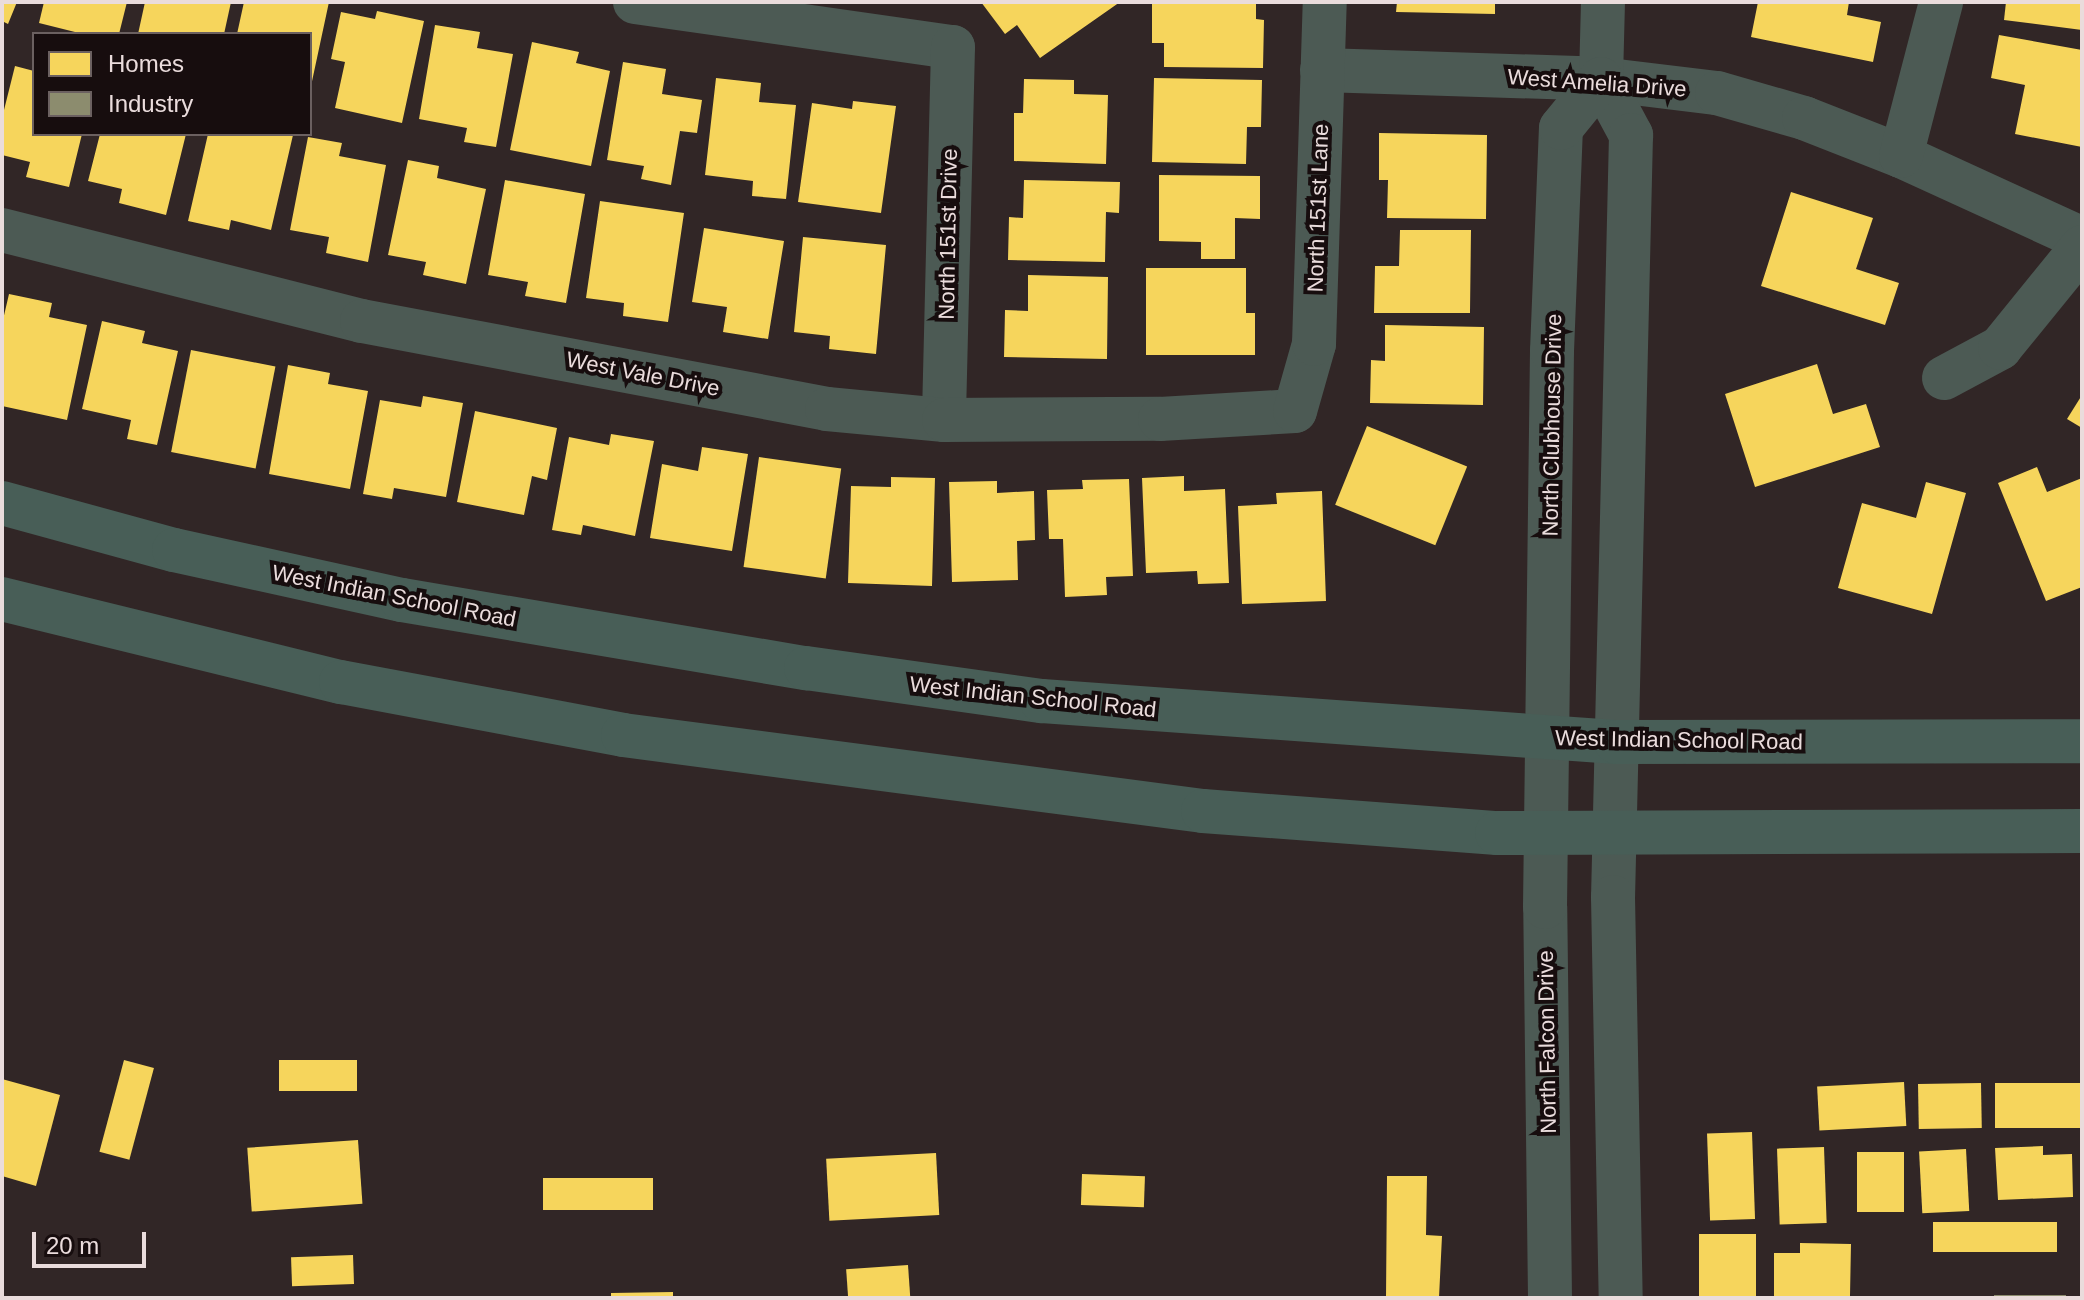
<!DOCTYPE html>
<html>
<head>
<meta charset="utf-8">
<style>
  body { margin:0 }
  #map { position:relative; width:2084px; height:1300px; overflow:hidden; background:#312626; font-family:Helvetica,sans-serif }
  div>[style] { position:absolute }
  .homes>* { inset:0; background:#f6d55c; transform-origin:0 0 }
  .industry>* { inset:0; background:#8c8c6e; transform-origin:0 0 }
  .minor>* { height:44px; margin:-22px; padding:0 22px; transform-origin:22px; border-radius:22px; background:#4c5a54 }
  .tertiary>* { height:44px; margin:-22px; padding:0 22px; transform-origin:22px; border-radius:22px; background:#4c5a54 }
  .secondary>* { height:44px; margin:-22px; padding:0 22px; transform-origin:22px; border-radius:22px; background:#485e57 }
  span { translate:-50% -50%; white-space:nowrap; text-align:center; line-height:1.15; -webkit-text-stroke:8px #170d0e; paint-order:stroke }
  .street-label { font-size:22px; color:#eadcdc }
  .frame { position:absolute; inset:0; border:4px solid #eadcdc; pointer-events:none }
  .legend { position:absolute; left:32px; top:32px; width:280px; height:104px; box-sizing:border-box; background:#170d0e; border:2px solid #6b6060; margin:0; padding:10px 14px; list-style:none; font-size:24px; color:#eadcdc }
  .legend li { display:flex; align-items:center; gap:16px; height:40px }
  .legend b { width:40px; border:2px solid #6b6060 }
  .scale { position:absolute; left:32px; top:1232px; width:114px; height:36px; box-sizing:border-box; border:4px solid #eadcdc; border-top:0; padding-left:10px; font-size:24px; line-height:28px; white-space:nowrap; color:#eadcdc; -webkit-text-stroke:6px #170d0e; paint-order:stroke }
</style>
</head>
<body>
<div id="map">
  <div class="homes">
    <div style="clip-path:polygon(2px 2px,17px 2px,8px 24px,2px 21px)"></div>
    <div style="clip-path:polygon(44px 2px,127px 2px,119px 34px,83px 34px,39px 23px)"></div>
    <div style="clip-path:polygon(145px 2px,231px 2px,224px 34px,138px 34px)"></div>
    <div style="clip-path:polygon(244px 2px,329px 2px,311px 86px,310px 34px,237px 34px)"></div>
    <div style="clip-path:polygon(981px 2px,1120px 2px,1040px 58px,1017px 25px,1005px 34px)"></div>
    <div style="clip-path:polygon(1152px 2px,1256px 2px,1256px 19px,1264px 20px,1263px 68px,1164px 67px,1164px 43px,1152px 43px)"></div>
    <div style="clip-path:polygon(1397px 2px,1495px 2px,1495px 14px,1396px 12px)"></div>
    <div style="clip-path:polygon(1758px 2px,1849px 2px,1847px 15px,1881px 22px,1873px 62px,1751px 37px)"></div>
    <div style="clip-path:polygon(2006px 2px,2082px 2px,2082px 30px,2004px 20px)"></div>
    <div style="clip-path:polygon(377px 11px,424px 21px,402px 123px,335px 108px,345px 62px,331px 59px,341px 12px,375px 19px)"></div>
    <div style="clip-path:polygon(435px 25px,480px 32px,477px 48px,513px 54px,496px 147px,464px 142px,467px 128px,419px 119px)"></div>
    <div style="clip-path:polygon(1999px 35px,2082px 50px,2082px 147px,2015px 134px,2025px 85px,1991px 78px)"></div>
    <div style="clip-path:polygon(532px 42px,579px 52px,576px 63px,610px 71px,591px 166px,510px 150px)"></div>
    <div style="clip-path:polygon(623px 62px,666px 69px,662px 94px,702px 100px,697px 133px,680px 131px,671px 185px,641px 179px,644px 166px,607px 160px)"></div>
    <div style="clip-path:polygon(15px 66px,34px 71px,34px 134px,82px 134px,69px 187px,26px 177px,30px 162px,2px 155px,2px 118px)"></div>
    <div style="clip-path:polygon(716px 78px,761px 83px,759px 102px,796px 105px,786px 199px,752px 196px,753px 181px,705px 175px)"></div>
    <div style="clip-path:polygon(1154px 78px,1262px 80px,1261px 127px,1247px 127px,1246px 164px,1152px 162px)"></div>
    <div style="clip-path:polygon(1024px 79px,1074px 80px,1074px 94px,1108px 95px,1106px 164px,1014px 161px,1014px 113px,1023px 113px)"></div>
    <div style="clip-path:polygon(853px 101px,896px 106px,881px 213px,798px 202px,812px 103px,852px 109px)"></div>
    <div style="clip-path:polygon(1379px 133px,1487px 135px,1486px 219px,1387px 218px,1388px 180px,1379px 180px)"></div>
    <div style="clip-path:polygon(100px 134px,186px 134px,166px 215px,119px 203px,122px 189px,88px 181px)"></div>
    <div style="clip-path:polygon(208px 134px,293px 135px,271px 230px,231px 220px,229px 230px,188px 221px)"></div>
    <div style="clip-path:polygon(308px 137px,342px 143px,339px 156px,386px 165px,368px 262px,326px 253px,329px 237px,290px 230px)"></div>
    <div style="clip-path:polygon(408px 160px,439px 166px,437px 178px,486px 189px,466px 284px,423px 275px,426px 262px,388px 255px)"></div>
    <div style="clip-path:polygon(1159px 175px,1260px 176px,1260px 219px,1235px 218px,1235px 259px,1201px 259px,1201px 242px,1159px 241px)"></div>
    <div style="clip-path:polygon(505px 180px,585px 194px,566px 303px,525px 296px,528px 282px,488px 275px)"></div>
    <div style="clip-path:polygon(1024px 180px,1120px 182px,1119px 213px,1106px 212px,1105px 262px,1008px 260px,1009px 217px,1023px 218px)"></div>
    <div style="clip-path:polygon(1791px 192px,1873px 218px,1856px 269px,1899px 283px,1885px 325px,1761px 286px)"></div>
    <div style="clip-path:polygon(600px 201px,684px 213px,668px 322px,623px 316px,624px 303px,586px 298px)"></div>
    <div style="clip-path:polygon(704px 228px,784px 241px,768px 339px,723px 332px,727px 307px,692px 302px)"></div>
    <div style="clip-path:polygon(1400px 230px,1471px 230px,1470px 313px,1374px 313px,1375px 266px,1399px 266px)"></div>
    <div style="clip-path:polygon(803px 237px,886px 245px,876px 354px,829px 349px,830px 336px,794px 332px)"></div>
    <div style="clip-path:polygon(1146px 268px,1246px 268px,1246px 313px,1255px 313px,1255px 355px,1146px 355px)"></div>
    <div style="clip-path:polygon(1028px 275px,1108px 277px,1107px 359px,1004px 357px,1005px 310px,1028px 311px)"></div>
    <div style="clip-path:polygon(9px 294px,52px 303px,49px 317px,87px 325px,67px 420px,2px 406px,2px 324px)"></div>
    <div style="clip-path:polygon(102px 321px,145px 331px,142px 343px,178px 351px,157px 445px,127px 439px,131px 420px,82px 409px)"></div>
    <div style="clip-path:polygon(1385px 325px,1484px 327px,1483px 405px,1370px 403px,1371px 360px,1385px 361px)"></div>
    <div style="left:191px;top:350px;width:86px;height:104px;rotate:11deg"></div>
    <div style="clip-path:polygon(1817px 364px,1833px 414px,1866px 404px,1880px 447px,1755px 487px,1725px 394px)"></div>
    <div style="clip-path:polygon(288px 365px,330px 373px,328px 384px,368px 391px,350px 489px,269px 474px)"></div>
    <div style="clip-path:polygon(2082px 395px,2082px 428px,2067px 419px)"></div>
    <div style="clip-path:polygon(423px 396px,463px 403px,446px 497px,394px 488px,392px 499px,363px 494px,380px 400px,421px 407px)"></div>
    <div style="clip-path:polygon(475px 411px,557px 428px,547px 480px,532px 476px,524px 515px,457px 502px)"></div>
    <div style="left:1367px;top:426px;width:108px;height:85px;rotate:22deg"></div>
    <div style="clip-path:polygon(611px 434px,654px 441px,635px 536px,583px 525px,581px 535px,552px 530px,569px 437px,609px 445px)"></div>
    <div style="clip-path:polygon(702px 447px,748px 454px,732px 551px,650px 538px,662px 464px,698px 471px)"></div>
    <div style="left:759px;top:457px;width:83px;height:111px;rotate:8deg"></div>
    <div style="clip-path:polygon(2037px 467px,2047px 492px,2082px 478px,2082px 587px,2046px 601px,1998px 483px)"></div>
    <div style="clip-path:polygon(1184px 476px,1184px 491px,1225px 489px,1229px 583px,1198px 584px,1197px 571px,1146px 573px,1142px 478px)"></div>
    <div style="clip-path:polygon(891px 477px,935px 478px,932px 586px,848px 583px,851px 486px,891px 487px)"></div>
    <div style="clip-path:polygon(1129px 479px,1133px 576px,1106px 577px,1107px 595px,1065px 597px,1063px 539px,1049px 539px,1047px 490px,1083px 489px,1082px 480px)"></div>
    <div style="clip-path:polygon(997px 481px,997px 493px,1034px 491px,1035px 540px,1017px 541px,1018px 580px,952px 582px,949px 482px)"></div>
    <div style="clip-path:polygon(1926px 482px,1966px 493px,1932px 614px,1838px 588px,1862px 503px,1916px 518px)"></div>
    <div style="clip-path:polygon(1322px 491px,1326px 601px,1242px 604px,1238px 506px,1277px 504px,1276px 493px)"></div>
    <div style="left:124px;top:1060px;width:31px;height:95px;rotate:15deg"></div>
    <div style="left:279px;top:1060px;width:78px;height:31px"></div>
    <div style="clip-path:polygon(2px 1079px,60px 1095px,36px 1186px,2px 1176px)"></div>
    <div style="left:1904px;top:1082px;width:44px;height:87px;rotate:87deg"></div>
    <div style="left:1981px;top:1083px;width:45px;height:63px;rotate:89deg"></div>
    <div style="left:2082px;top:1083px;width:45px;height:87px;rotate:90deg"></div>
    <div style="left:1752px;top:1132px;width:87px;height:45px;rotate:88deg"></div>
    <div style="left:358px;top:1140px;width:64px;height:111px;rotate:86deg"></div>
    <div style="clip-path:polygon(2043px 1146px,2043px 1155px,2072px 1154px,2073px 1197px,1998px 1200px,1995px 1148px)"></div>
    <div style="left:1824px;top:1147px;width:76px;height:47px;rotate:88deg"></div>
    <div style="left:1966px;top:1149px;width:62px;height:47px;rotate:87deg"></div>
    <div style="left:1857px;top:1152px;width:47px;height:60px"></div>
    <div style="left:936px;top:1153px;width:62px;height:110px;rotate:87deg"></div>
    <div style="left:1082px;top:1174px;width:63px;height:31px;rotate:2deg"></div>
    <div style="clip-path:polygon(1387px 1176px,1427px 1176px,1426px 1235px,1442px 1236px,1439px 1298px,1386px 1298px)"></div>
    <div style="left:653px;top:1178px;width:32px;height:110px;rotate:90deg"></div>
    <div style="left:2057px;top:1222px;width:30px;height:124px;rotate:90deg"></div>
    <div style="left:1699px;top:1234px;width:57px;height:62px"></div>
    <div style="clip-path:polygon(1800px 1243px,1851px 1244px,1850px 1296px,1774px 1296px,1774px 1253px,1800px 1253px)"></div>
    <div style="left:353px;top:1255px;width:29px;height:62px;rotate:88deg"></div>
    <div style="left:908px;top:1265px;width:31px;height:62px;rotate:86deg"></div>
    <div style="clip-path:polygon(673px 1292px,673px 1298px,611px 1298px,611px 1293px)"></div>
  </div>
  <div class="industry">
    <div style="left:1994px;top:1295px;width:72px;height:3px"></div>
  </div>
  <div class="minor">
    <div style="left:635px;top:2px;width:321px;rotate:8.1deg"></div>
    <div style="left:953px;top:47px;width:373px;rotate:91.4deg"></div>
    <div style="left:1322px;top:70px;width:279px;rotate:1.8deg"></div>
    <div style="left:1601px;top:79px;width:117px;rotate:6.9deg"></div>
    <div style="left:1717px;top:93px;width:91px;rotate:16deg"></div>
    <div style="left:1804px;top:118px;width:104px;rotate:21.4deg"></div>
    <div style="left:1901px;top:156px;width:199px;rotate:24.6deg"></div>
    <div style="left:1901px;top:156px;width:159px;rotate:-75.4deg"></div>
    <div style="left:2px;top:230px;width:371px;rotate:14.2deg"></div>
    <div style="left:362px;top:321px;width:473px;rotate:10.7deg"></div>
    <div style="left:827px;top:409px;width:118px;rotate:5.4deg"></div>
    <div style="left:944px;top:420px;width:216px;rotate:-0.3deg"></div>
    <div style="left:1160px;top:419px;width:135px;rotate:-3.4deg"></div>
    <div style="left:1295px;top:411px;width:70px;rotate:-74.2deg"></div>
    <div style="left:1314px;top:344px;width:342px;rotate:-88.2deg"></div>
    <div style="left:1944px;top:378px;width:64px;rotate:-28.2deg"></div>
    <div style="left:2000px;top:348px;width:130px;rotate:-50.9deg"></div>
  </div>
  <div class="tertiary">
    <div style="left:1603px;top:2px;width:77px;rotate:91.5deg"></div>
    <div style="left:1601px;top:79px;width:64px;rotate:61.8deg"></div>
    <div style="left:1631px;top:135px;width:762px;rotate:91.35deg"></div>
    <div style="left:1613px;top:897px;width:401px;rotate:88.9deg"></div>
    <div style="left:1550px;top:1298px;width:391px;rotate:-90.7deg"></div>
    <div style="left:1545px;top:907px;width:556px;rotate:-89.28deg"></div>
    <div style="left:1552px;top:351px;width:223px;rotate:-87.7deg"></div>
    <div style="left:1561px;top:128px;width:63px;rotate:-50.8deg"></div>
  </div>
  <div class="secondary">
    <div style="left:2px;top:503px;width:178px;rotate:15.3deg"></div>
    <div style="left:174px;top:550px;width:233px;rotate:12.4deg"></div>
    <div style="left:402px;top:600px;width:410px;rotate:9.6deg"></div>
    <div style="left:806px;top:668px;width:238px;rotate:8deg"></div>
    <div style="left:1042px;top:701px;width:575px;rotate:4.09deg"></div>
    <div style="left:1616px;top:742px;width:466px;rotate:-0.1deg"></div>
    <div style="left:2px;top:599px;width:349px;rotate:13.8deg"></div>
    <div style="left:341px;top:682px;width:287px;rotate:10.6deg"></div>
    <div style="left:623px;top:735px;width:585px;rotate:7.47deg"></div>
    <div style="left:1203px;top:811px;width:295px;rotate:4.3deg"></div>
    <div style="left:1497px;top:833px;width:585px;rotate:-0.2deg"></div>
  </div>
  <div class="street-label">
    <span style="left:1597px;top:83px;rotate:4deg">West Amelia Drive</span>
    <span style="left:1318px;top:208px;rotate:-88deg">North 151st Lane</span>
    <span style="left:948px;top:234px;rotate:-89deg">North 151st Drive</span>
    <span style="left:643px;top:374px;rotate:11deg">West Vale Drive</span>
    <span style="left:1552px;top:425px;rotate:-89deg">North Clubhouse Drive</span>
    <span style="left:394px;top:596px;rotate:11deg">West Indian School Road</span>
    <span style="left:1033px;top:697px;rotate:6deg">West Indian School Road</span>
    <span style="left:1679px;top:740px;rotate:1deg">West Indian School Road</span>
    <span style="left:1547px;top:1042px;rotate:-91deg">North Falcon Drive</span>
  </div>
  <div class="frame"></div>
  <ul class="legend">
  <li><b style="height:22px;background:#f6d55c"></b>Homes</li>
  <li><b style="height:22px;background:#8c8c6e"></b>Industry</li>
  </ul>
  <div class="scale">20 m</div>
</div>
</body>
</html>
